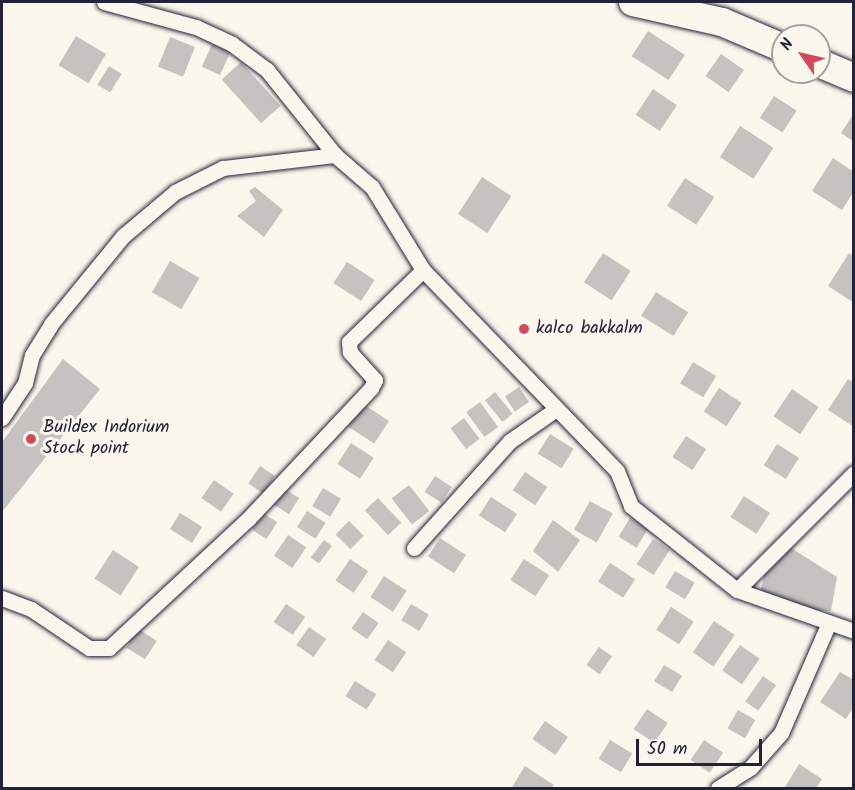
<!DOCTYPE html>
<html>
<head>
<meta charset="utf-8">
<style>
  body { margin:0 }
  #map { position:relative; width:855px; height:790px; overflow:hidden; background:#fbf7ec; font-family:Kalam,sans-serif }
  div>[style] { position:absolute }
  .building>* { inset:0; background:#c6c2c0; transform-origin:0 0 }
  .roads { filter:drop-shadow(0 0 2px #22223b) drop-shadow(0 0 2px #22223b) }
  .street>* { height:15px; margin:-7.5px; padding:0 7.5px; transform-origin:7.5px; border-radius:7.5px; background:#fbf7ec }
  .highway>* { height:28px; margin:-14px; padding:0 14px; transform-origin:14px; border-radius:14px; background:#fbf7ec }
  .dots>* { width:16px; height:16px; translate:-50% -50%; box-sizing:border-box; border:3px solid #fbf7ec; border-radius:50% }
  span { translate:-50% -50%; white-space:nowrap; text-align:center; line-height:1.15; -webkit-text-stroke:6px #fbf7ec; paint-order:stroke }
  .poi-label { font-size:18px; color:#22223b }
  .left { translate:0 -50%; text-align:left }
  .frame { position:absolute; inset:0; border:3px solid #22223b; pointer-events:none }
  .north { position:absolute; left:771px; top:24px; width:60px; height:60px; box-sizing:border-box; background:#fbf7ec; border:2px solid #a4a2a5; border-radius:50%; rotate:304deg; font-size:16px; font-weight:700; line-height:24px; text-align:center; color:#22223b }
  .north::after { content:''; display:block; margin:auto; width:21px; height:27px; background:#d1495b; clip-path:polygon(50% 0,100% 100%,50% 72%,0 100%) }
  .scale { position:absolute; left:636px; top:739px; width:126px; height:27px; box-sizing:border-box; border:3px solid #22223b; border-top:0; padding-left:8px; font-size:18px; line-height:21px; white-space:nowrap; color:#22223b; -webkit-text-stroke:4px #fbf7ec; paint-order:stroke }
</style>
</head>
<body>
<div id="map">
  <div class="building">
    <div style="left:648px;top:31px;width:44px;height:30px;rotate:33deg"></div>
    <div style="left:76px;top:36px;width:35px;height:34px;rotate:31deg"></div>
    <div style="left:170px;top:37px;width:27px;height:32px;rotate:22deg"></div>
    <div style="left:212px;top:44px;width:20px;height:25px;rotate:24deg"></div>
    <div style="left:721px;top:54px;width:28px;height:27px;rotate:35deg"></div>
    <div style="left:241px;top:62px;width:59px;height:26px;rotate:48deg"></div>
    <div style="left:109px;top:66px;width:15px;height:22px;rotate:32deg"></div>
    <div style="left:653px;top:89px;width:29px;height:31px;rotate:34deg"></div>
    <div style="left:774px;top:96px;width:27px;height:26px;rotate:33deg"></div>
    <div style="clip-path:polygon(854px 113px,854px 142px,841px 133px)"></div>
    <div style="left:740px;top:126px;width:40px;height:37px;rotate:33deg"></div>
    <div style="clip-path:polygon(833px 158px,854px 172px,854px 191px,842px 210px,812px 191px)"></div>
    <div style="left:482px;top:177px;width:35px;height:44px;rotate:33deg"></div>
    <div style="left:685px;top:178px;width:35px;height:33px;rotate:33deg"></div>
    <div style="clip-path:polygon(255px 187px,283px 210px,264px 237px,237px 216px,256px 201px,249px 191px)"></div>
    <div style="left:603px;top:253px;width:33px;height:35px;rotate:33deg"></div>
    <div style="clip-path:polygon(849px 253px,854px 256px,854px 303px,828px 286px)"></div>
    <div style="left:170px;top:261px;width:34px;height:36px;rotate:30deg"></div>
    <div style="left:347px;top:262px;width:33px;height:25px;rotate:33deg"></div>
    <div style="left:656px;top:292px;width:38px;height:28px;rotate:32deg"></div>
    <div style="clip-path:polygon(63px 359px,100px 389px,2px 512px,2px 442px)"></div>
    <div style="left:693px;top:362px;width:27px;height:25px;rotate:31deg"></div>
    <div style="clip-path:polygon(848px 379px,854px 382px,854px 427px,828px 410px)"></div>
    <div style="left:519px;top:387px;width:18px;height:17px;rotate:56deg"></div>
    <div style="left:719px;top:388px;width:27px;height:28px;rotate:33deg"></div>
    <div style="left:792px;top:389px;width:32px;height:33px;rotate:34deg"></div>
    <div style="left:495px;top:392px;width:28px;height:13px;rotate:51deg"></div>
    <div style="left:480px;top:402px;width:31px;height:17px;rotate:54deg"></div>
    <div style="left:363px;top:404px;width:31px;height:27px;rotate:33deg"></div>
    <div style="left:464px;top:418px;width:26px;height:17px;rotate:53deg"></div>
    <div style="left:550px;top:434px;width:28px;height:23px;rotate:32deg"></div>
    <div style="left:686px;top:436px;width:24px;height:25px;rotate:33deg"></div>
    <div style="left:351px;top:443px;width:27px;height:25px;rotate:33deg"></div>
    <div style="left:777px;top:444px;width:26px;height:25px;rotate:32deg"></div>
    <div style="left:260px;top:466px;width:18px;height:21px;rotate:34deg"></div>
    <div style="left:525px;top:472px;width:27px;height:22px;rotate:34deg"></div>
    <div style="left:435px;top:476px;width:20px;height:19px;rotate:33deg"></div>
    <div style="left:214px;top:480px;width:24px;height:22px;rotate:35deg"></div>
    <div style="left:409px;top:485px;width:33px;height:22px;rotate:52deg"></div>
    <div style="left:283px;top:488px;width:19px;height:19px;rotate:32deg"></div>
    <div style="left:323px;top:488px;width:21px;height:21px;rotate:31deg"></div>
    <div style="left:744px;top:496px;width:31px;height:25px;rotate:33deg"></div>
    <div style="left:491px;top:497px;width:31px;height:22px;rotate:33deg"></div>
    <div style="left:378px;top:498px;width:34px;height:18px;rotate:47deg"></div>
    <div style="left:590px;top:501px;width:26px;height:33px;rotate:29deg"></div>
    <div style="left:307px;top:511px;width:22px;height:19px;rotate:32deg"></div>
    <div style="left:180px;top:513px;width:26px;height:19px;rotate:32deg"></div>
    <div style="left:263px;top:513px;width:17px;height:20px;rotate:33deg"></div>
    <div style="left:630px;top:518px;width:21px;height:22px;rotate:31deg"></div>
    <div style="clip-path:polygon(553px 520px,580px 540px,558px 572px,533px 551px)"></div>
    <div style="left:349px;top:521px;width:21px;height:19px;rotate:45deg"></div>
    <div style="left:288px;top:535px;width:22px;height:25px;rotate:34deg"></div>
    <div style="left:440px;top:538px;width:31px;height:22px;rotate:33deg"></div>
    <div style="left:653px;top:539px;width:20px;height:30px;rotate:33deg"></div>
    <div style="left:324px;top:540px;width:10px;height:22px;rotate:37deg"></div>
    <div style="clip-path:polygon(791px 548px,837px 577px,831px 611px,805px 610px,760px 593px,765px 572px)"></div>
    <div style="left:113px;top:550px;width:31px;height:34px;rotate:33deg"></div>
    <div style="left:350px;top:559px;width:22px;height:26px;rotate:34deg"></div>
    <div style="left:524px;top:559px;width:30px;height:25px;rotate:33deg"></div>
    <div style="left:610px;top:563px;width:30px;height:22px;rotate:33deg"></div>
    <div style="left:675px;top:571px;width:23px;height:19px;rotate:31deg"></div>
    <div style="left:384px;top:576px;width:27px;height:25px;rotate:33deg"></div>
    <div style="left:286px;top:604px;width:23px;height:22px;rotate:34deg"></div>
    <div style="left:411px;top:604px;width:21px;height:19px;rotate:31deg"></div>
    <div style="left:671px;top:607px;width:27px;height:27px;rotate:33deg"></div>
    <div style="left:363px;top:612px;width:19px;height:20px;rotate:35deg"></div>
    <div style="left:714px;top:621px;width:25px;height:38px;rotate:34deg"></div>
    <div style="left:309px;top:627px;width:21px;height:22px;rotate:35deg"></div>
    <div style="left:138px;top:629px;width:22px;height:22px;rotate:32deg"></div>
    <div style="left:388px;top:640px;width:22px;height:24px;rotate:34deg"></div>
    <div style="left:740px;top:645px;width:24px;height:31px;rotate:35deg"></div>
    <div style="left:599px;top:647px;width:16px;height:22px;rotate:35deg"></div>
    <div style="left:664px;top:665px;width:21px;height:19px;rotate:31deg"></div>
    <div style="clip-path:polygon(840px 672px,854px 680px,854px 706px,846px 719px,820px 702px)"></div>
    <div style="left:763px;top:676px;width:16px;height:31px;rotate:35deg"></div>
    <div style="left:355px;top:681px;width:25px;height:18px;rotate:32deg"></div>
    <div style="left:647px;top:709px;width:25px;height:24px;rotate:34deg"></div>
    <div style="left:738px;top:710px;width:20px;height:21px;rotate:30deg"></div>
    <div style="left:545px;top:721px;width:28px;height:22px;rotate:35deg"></div>
    <div style="left:610px;top:740px;width:26px;height:22px;rotate:31deg"></div>
    <div style="left:704px;top:740px;width:23px;height:24px;rotate:34deg"></div>
    <div style="clip-path:polygon(799px 764px,822px 779px,816px 788px,785px 787px)"></div>
    <div style="clip-path:polygon(525px 766px,554px 785px,551px 788px,512px 787px)"></div>
  </div>
  <div class="roads">
    <div class="street">
      <div style="left:104px;top:2px;width:95px;rotate:15.2deg"></div>
      <div style="left:196px;top:27px;width:40px;rotate:25deg"></div>
      <div style="left:232px;top:44px;width:44px;rotate:36.6deg"></div>
      <div style="left:267px;top:70px;width:109px;rotate:51.3deg"></div>
      <div style="left:335px;top:155px;width:49px;rotate:40.9deg"></div>
      <div style="left:372px;top:187px;width:97px;rotate:58.4deg"></div>
      <div style="left:423px;top:270px;width:279px;rotate:46deg"></div>
      <div style="left:617px;top:471px;width:38px;rotate:68deg"></div>
      <div style="left:631px;top:506px;width:135px;rotate:38.4deg"></div>
      <div style="left:737px;top:590px;width:124px;rotate:19.3deg"></div>
      <div style="left:2px;top:418px;width:42px;rotate:-56.7deg"></div>
      <div style="left:25px;top:383px;width:29px;rotate:-76deg"></div>
      <div style="left:32px;top:355px;width:36px;rotate:-58deg"></div>
      <div style="left:51px;top:324px;width:114px;rotate:-50.7deg"></div>
      <div style="left:123px;top:236px;width:68px;rotate:-40.2deg"></div>
      <div style="left:175px;top:192px;width:54px;rotate:-26.6deg"></div>
      <div style="left:223px;top:168px;width:113px;rotate:-6.6deg"></div>
      <div style="left:414px;top:548px;width:144px;rotate:-48.1deg"></div>
      <div style="left:510px;top:441px;width:56px;rotate:-34.8deg"></div>
      <div style="left:737px;top:590px;width:165px;rotate:-45deg"></div>
      <div style="left:2px;top:598px;width:31px;rotate:21deg"></div>
      <div style="left:31px;top:609px;width:70px;rotate:33.9deg"></div>
      <div style="left:89px;top:648px;width:20px"></div>
      <div style="left:109px;top:648px;width:190px;rotate:-42.9deg"></div>
      <div style="left:248px;top:519px;width:180px;rotate:-46.8deg"></div>
      <div style="left:371px;top:388px;width:9px;rotate:-63deg"></div>
      <div style="left:375px;top:380px;width:38px;rotate:-132deg"></div>
      <div style="left:350px;top:352px;width:10px;rotate:-96deg"></div>
      <div style="left:349px;top:342px;width:103px;rotate:-44.2deg"></div>
      <div style="left:718px;top:788px;width:39px;rotate:-32deg"></div>
      <div style="left:751px;top:767px;width:45px;rotate:-48.6deg"></div>
      <div style="left:781px;top:733px;width:118px;rotate:-66.5deg"></div>
    </div>
    <div class="highway">
      <div style="left:633px;top:2px;width:91px;rotate:12.7deg"></div>
      <div style="left:722px;top:22px;width:66px;rotate:23.1deg"></div>
      <div style="left:819px;top:63px;width:38px;rotate:23deg"></div>
    </div>
  </div>
  <div class="dots">
    <div style="left:524px;top:329px;background:#d1495b"></div>
    <div style="left:31px;top:439px;background:#d1495b"></div>
  </div>
  <div class="poi-label">
    <span class="left" style="left:536px;top:329px">kalco bakkalm</span>
    <span class="left" style="left:43px;top:439px">Buildex Indorium<br>Stock point</span>
  </div>
  <div class="frame"></div>
  <div class="north">N</div>
  <div class="scale">50 m</div>
</div>
</body>
</html>
